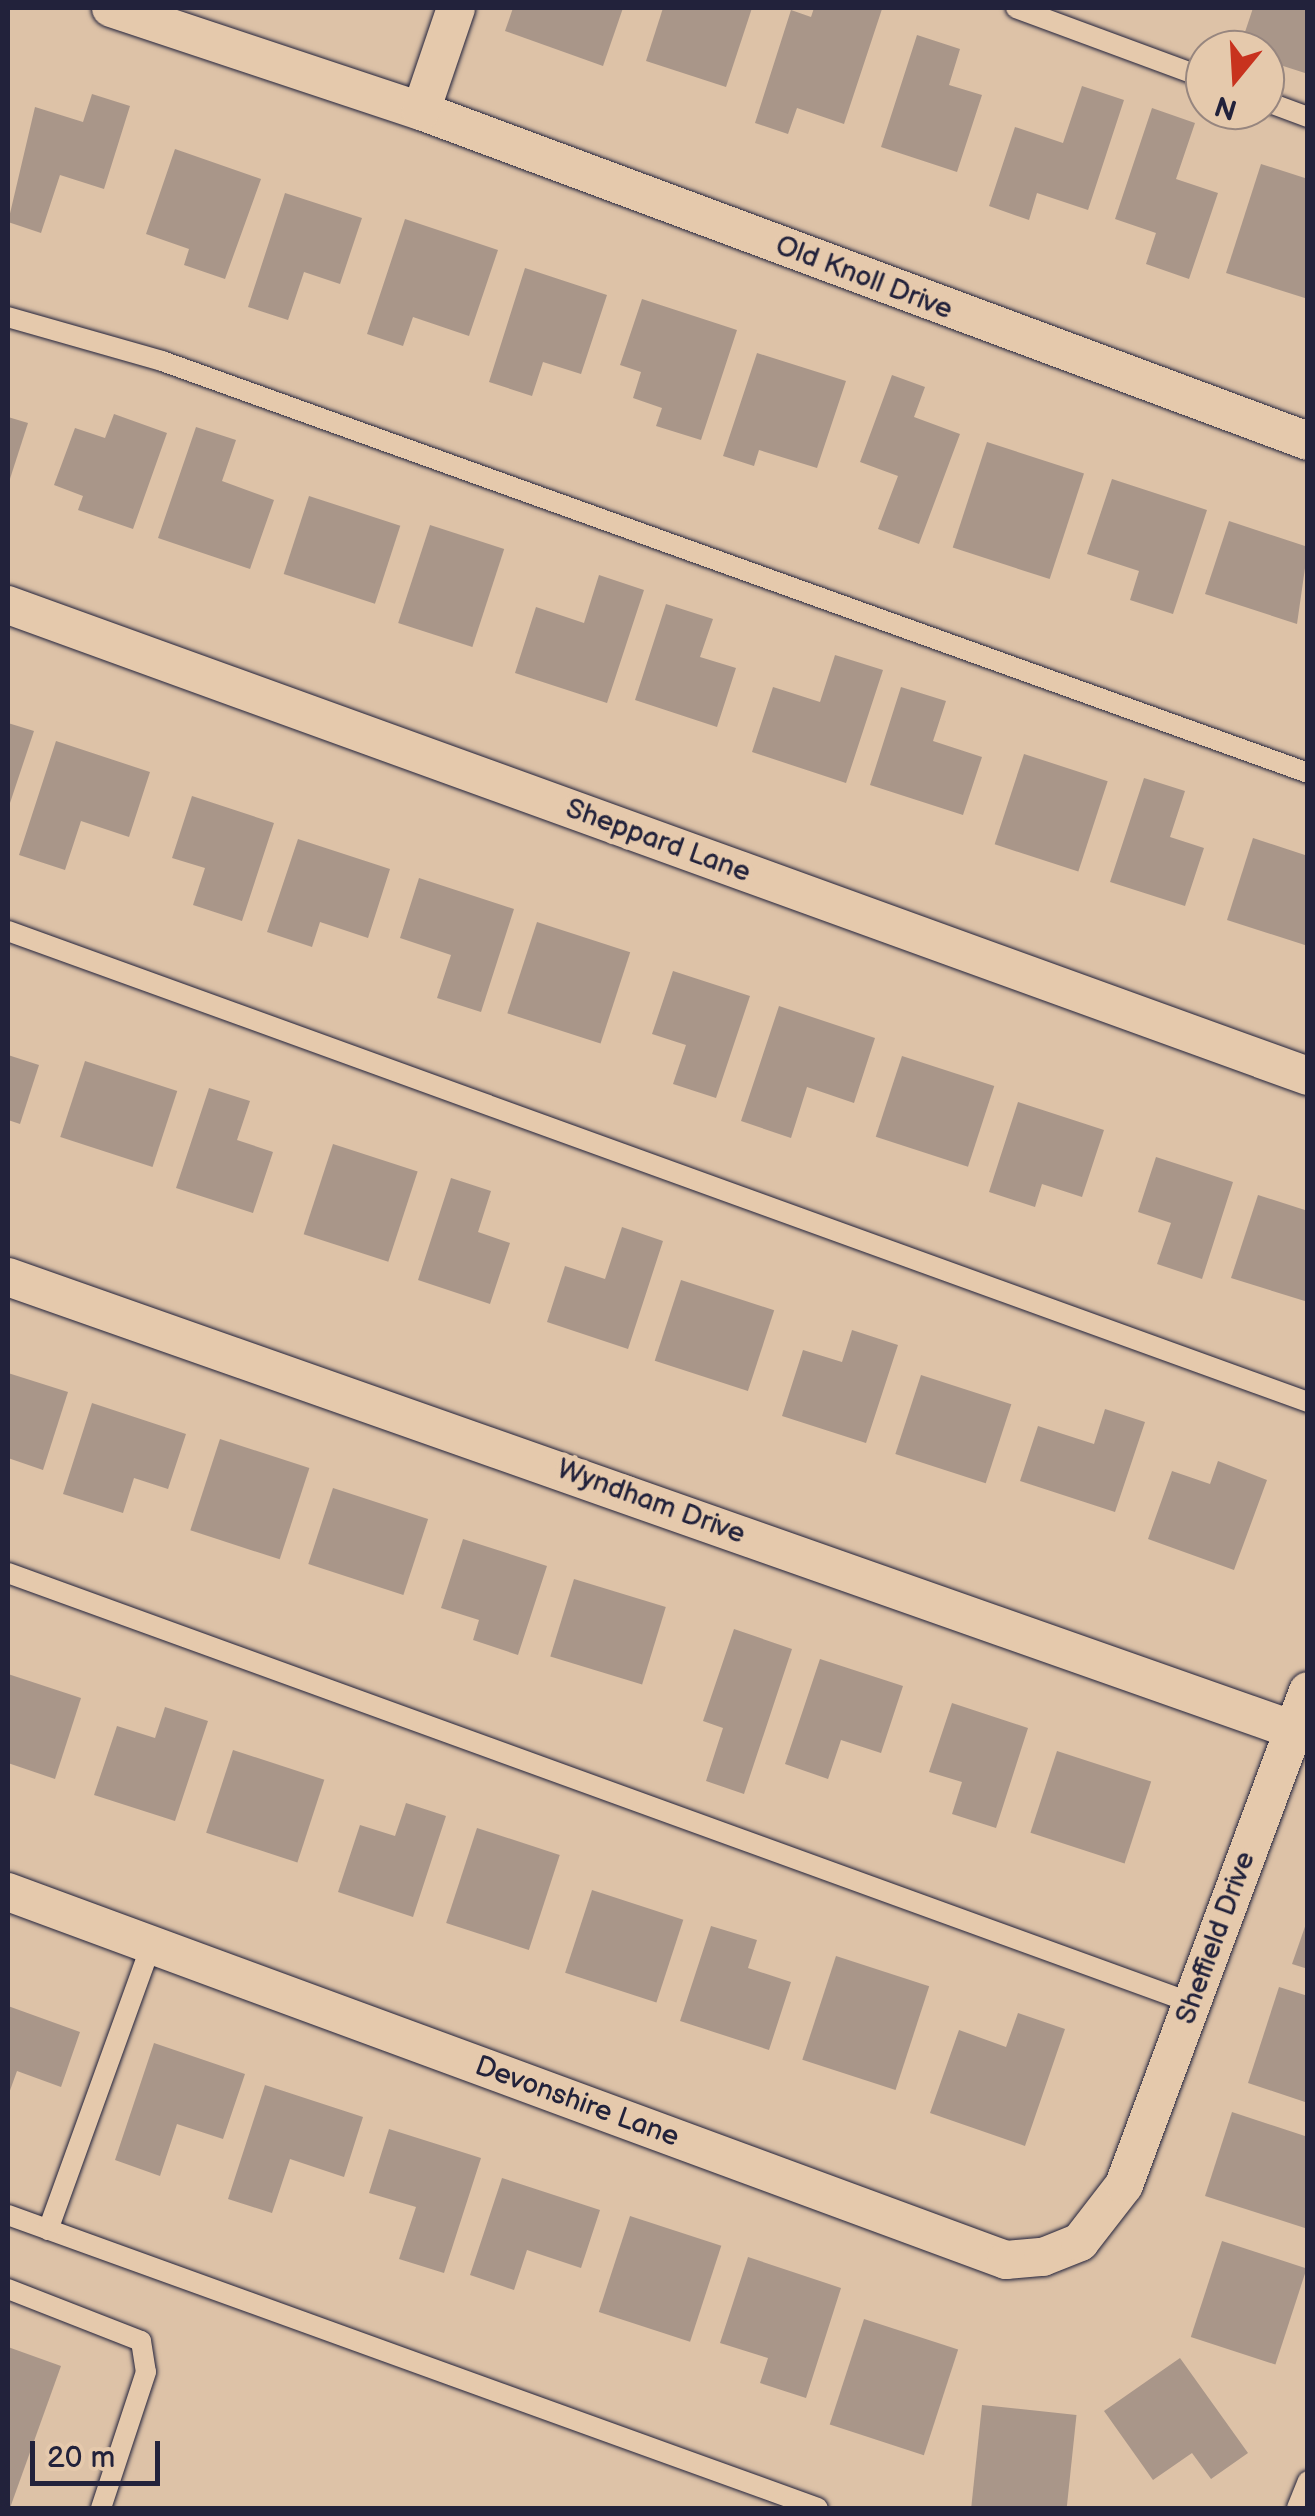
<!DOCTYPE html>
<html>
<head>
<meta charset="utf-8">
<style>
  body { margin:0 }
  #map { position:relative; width:1315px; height:2516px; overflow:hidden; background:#ddc2a7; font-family:"Balsamiq Sans",sans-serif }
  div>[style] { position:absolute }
  .building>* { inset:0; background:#a99689; transform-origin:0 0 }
  .roads { filter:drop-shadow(0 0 2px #22223b) drop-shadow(0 0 2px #22223b) }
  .lane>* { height:20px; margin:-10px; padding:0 10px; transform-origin:10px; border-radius:10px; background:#e5c9ac }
  .street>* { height:38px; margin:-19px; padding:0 19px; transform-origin:19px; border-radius:19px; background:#e5c9ac }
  span { translate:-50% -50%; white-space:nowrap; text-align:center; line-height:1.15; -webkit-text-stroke:10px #e5c9ac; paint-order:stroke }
  .street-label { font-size:28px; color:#22223b }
  .frame { position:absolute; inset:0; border:10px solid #22223b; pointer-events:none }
  .north { position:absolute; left:1185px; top:30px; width:100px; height:100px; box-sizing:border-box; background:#e5c9ac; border:2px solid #97867f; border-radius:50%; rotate:198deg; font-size:28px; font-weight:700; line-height:40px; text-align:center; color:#22223b }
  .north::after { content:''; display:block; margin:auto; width:35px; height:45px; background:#c8321e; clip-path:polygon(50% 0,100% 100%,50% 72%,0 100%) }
  .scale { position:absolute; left:30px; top:2441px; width:130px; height:45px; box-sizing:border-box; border:5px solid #22223b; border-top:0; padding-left:12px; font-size:30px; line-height:35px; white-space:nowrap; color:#22223b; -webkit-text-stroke:8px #e5c9ac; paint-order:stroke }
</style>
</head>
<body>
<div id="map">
  <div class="building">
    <div style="clip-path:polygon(513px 8px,623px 8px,603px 66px,505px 31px)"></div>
    <div style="clip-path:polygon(663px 8px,752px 8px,726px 87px,646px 61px)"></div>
    <div style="clip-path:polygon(814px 8px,882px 9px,844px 124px,797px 108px,788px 134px,755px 123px,791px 10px,811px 17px)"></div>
    <div style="clip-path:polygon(1253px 8px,1308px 8px,1308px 74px,1265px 60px,1265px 50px,1239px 50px)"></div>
    <div style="clip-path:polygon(917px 35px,960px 49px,949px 85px,982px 95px,957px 172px,881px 147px)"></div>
    <div style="clip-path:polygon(1082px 86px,1124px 100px,1088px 210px,1037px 193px,1029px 220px,989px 206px,1015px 127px,1063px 143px)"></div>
    <div style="clip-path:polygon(92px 94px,130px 106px,104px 189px,60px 175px,41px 233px,8px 222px,35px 107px,83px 122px)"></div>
    <div style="clip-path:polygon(1152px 108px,1195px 123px,1176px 179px,1218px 193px,1189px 279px,1146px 264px,1156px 233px,1115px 219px)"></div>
    <div style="clip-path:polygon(175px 149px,261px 179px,225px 279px,184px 265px,189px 249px,146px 234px)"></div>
    <div style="clip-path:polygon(1261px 164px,1308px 179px,1308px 299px,1226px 273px)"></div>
    <div style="clip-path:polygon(285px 193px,362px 218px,340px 284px,304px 272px,288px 320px,248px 307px)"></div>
    <div style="clip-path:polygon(405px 219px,498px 250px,469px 336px,413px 317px,403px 346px,367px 334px)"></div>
    <div style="clip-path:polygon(525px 268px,607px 295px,581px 374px,543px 362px,532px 396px,489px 382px)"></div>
    <div style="clip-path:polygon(642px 299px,737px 330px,701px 440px,656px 426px,662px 408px,633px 398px,641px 372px,620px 365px)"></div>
    <div style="clip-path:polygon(757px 353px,846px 381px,817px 468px,759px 450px,754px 466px,723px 456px)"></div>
    <div style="clip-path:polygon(892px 375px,925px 387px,914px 417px,960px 434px,919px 544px,878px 529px,898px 476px,860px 462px)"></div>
    <div style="clip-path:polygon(114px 414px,167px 433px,133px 529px,78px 510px,83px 496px,54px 485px,75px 428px,105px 438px)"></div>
    <div style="clip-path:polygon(8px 417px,28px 423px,8px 485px)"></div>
    <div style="clip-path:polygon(196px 427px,236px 440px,222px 481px,274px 500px,250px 569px,158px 538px)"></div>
    <div style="left:987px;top:442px;width:102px;height:111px;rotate:18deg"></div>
    <div style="clip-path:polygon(1112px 479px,1207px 510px,1173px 614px,1130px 600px,1139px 571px,1087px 554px)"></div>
    <div style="left:309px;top:496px;width:96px;height:82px;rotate:18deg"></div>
    <div style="clip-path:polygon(1229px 521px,1308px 547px,1297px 624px,1205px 594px)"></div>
    <div style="left:430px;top:525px;width:78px;height:103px;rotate:18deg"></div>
    <div style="clip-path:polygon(599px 575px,644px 590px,607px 703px,515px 673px,536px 607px,584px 623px)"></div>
    <div style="clip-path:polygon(666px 604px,713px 619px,700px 657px,736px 668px,717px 727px,635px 700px)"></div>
    <div style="clip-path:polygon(835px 655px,883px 670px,846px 783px,752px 752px,773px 687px,820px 702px)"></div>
    <div style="clip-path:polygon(901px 687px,946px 701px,933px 741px,982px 757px,963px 815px,870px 785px)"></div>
    <div style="clip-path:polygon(8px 723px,34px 731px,8px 809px)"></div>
    <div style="clip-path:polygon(56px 741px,150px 772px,129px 837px,81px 821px,65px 870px,19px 855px)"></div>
    <div style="left:1024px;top:754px;width:88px;height:95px;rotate:18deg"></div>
    <div style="clip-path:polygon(1144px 778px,1185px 791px,1170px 837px,1204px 848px,1185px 906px,1110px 882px)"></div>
    <div style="clip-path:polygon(192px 796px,274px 823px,242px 921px,193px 905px,205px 868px,172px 858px)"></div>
    <div style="clip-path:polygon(1253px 838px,1308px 856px,1308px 946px,1227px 920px)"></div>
    <div style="clip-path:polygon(298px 839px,390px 869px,368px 938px,320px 922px,312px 947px,267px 932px)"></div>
    <div style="clip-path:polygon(419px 878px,514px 909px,481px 1012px,437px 998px,451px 955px,400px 938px)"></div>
    <div style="left:537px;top:922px;width:98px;height:96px;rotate:18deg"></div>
    <div style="clip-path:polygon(673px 971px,750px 996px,716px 1098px,673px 1084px,686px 1045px,652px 1034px)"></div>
    <div style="clip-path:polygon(779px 1006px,875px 1038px,854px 1103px,807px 1087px,791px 1138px,741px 1121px)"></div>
    <div style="clip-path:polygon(8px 1055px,39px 1065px,20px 1124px,8px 1120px)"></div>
    <div style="left:902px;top:1056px;width:97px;height:85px;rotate:18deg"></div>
    <div style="left:85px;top:1061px;width:97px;height:80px;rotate:18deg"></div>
    <div style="clip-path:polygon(209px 1088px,250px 1101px,237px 1140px,273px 1152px,253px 1213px,176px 1188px)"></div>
    <div style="clip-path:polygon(1018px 1102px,1104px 1130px,1082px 1197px,1042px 1184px,1035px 1207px,989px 1192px)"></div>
    <div style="left:333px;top:1144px;width:89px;height:95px;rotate:18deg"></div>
    <div style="clip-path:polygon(1156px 1157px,1233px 1182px,1202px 1279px,1157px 1264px,1171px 1223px,1138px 1212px)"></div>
    <div style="clip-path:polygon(451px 1178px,491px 1191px,478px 1232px,510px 1243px,490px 1304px,418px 1280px)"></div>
    <div style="clip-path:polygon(1258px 1195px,1308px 1211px,1308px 1302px,1231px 1278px)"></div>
    <div style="clip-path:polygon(622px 1227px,663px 1241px,628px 1349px,547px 1322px,565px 1266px,605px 1279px)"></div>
    <div style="left:681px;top:1280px;width:98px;height:85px;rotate:18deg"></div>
    <div style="clip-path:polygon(852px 1330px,898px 1345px,866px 1443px,782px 1416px,803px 1350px,842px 1362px)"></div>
    <div style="clip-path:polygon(8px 1373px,68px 1392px,43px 1470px,8px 1458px)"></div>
    <div style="left:921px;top:1375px;width:95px;height:83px;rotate:18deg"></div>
    <div style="clip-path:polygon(92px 1403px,186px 1434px,168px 1489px,134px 1478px,123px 1513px,63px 1494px)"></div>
    <div style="clip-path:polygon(1105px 1409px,1145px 1422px,1115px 1512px,1020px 1481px,1038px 1426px,1094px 1444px)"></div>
    <div style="left:220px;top:1439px;width:94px;height:96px;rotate:18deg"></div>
    <div style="clip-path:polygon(1218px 1461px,1267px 1480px,1234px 1570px,1148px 1539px,1172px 1471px,1210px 1484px)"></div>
    <div style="left:333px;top:1488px;width:100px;height:80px;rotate:18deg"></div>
    <div style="clip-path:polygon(463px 1539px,547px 1566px,518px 1655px,473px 1640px,479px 1620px,441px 1608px)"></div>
    <div style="left:574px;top:1579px;width:96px;height:81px;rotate:17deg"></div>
    <div style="clip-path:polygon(734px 1629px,792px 1649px,744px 1794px,706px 1781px,723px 1728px,703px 1721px)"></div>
    <div style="clip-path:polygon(820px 1659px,903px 1686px,881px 1753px,841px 1740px,828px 1779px,785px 1764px)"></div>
    <div style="clip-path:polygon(8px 1674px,81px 1698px,55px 1779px,8px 1763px)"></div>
    <div style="clip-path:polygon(952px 1703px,1028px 1728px,996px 1828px,952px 1814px,962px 1782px,929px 1772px)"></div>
    <div style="clip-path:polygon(165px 1707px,208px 1721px,175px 1821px,94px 1795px,117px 1726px,155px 1738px)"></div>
    <div style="left:233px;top:1750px;width:96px;height:87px;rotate:18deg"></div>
    <div style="left:1057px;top:1751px;width:99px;height:86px;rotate:18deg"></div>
    <div style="clip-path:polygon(406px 1803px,446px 1816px,413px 1917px,338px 1892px,360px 1825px,395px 1836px)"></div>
    <div style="left:477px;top:1828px;width:87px;height:100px;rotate:18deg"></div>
    <div style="left:592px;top:1890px;width:96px;height:87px;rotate:18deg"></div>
    <div style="clip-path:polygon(1308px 1918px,1308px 1969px,1292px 1964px)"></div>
    <div style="clip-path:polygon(711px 1926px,757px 1940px,748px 1968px,791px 1982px,769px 2050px,680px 2021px)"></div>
    <div style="left:836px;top:1956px;width:98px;height:109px;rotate:18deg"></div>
    <div style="clip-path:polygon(1279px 1987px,1308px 1996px,1308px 2103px,1248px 2083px)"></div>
    <div style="clip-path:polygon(8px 2006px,80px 2032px,61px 2087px,17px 2071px,8px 2096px)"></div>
    <div style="clip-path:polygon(1018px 2013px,1065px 2029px,1025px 2146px,930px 2113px,959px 2030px,1006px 2047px)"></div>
    <div style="clip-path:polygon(154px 2043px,245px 2074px,223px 2139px,177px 2124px,160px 2176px,115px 2160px)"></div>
    <div style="clip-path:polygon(265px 2085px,363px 2117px,344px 2177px,290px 2159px,272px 2213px,228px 2199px)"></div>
    <div style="clip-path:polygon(1232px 2112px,1308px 2137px,1308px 2229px,1205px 2196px)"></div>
    <div style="clip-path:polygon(389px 2129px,481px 2158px,444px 2273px,399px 2259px,416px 2207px,369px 2193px)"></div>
    <div style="clip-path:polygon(502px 2178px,600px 2210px,581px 2268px,527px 2250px,514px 2290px,470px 2275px)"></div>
    <div style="left:630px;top:2216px;width:96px;height:101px;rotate:18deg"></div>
    <div style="left:1222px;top:2241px;width:89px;height:101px;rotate:18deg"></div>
    <div style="clip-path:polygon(748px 2257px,841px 2288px,806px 2398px,760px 2383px,768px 2358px,720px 2343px)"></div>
    <div style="left:864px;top:2319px;width:99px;height:111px;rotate:18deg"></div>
    <div style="clip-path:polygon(8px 2347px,61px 2366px,10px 2508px,8px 2508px)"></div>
    <div style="clip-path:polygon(1180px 2358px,1248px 2453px,1211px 2479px,1192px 2453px,1153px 2480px,1104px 2411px)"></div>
    <div style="left:982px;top:2405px;width:95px;height:104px;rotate:6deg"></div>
  </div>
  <div class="roads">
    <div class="lane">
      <div style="left:1016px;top:8px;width:202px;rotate:20.3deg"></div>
      <div style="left:1265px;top:101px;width:46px;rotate:20.4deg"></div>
      <div style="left:8px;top:317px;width:160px;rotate:15.9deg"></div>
      <div style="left:162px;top:361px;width:1218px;rotate:19.77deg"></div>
      <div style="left:8px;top:931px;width:1383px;rotate:19.92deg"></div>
      <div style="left:8px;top:1573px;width:1260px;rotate:19.96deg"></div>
      <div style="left:8px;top:2215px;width:861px;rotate:19.89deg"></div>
      <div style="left:48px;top:2230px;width:303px;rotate:-70.1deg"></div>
      <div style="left:8px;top:2289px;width:143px;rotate:21.4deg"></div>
      <div style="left:141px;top:2341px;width:31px;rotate:81deg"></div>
      <div style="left:146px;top:2372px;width:143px;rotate:108.3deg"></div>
      <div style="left:1297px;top:2508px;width:29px;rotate:-68deg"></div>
    </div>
    <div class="street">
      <div style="left:111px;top:8px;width:327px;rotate:18.4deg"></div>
      <div style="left:421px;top:111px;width:946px;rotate:20.41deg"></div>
      <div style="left:421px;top:111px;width:109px;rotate:-71.2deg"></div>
      <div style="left:8px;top:605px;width:1383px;rotate:19.92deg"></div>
      <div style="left:8px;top:1277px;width:1363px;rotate:19.41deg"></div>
      <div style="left:8px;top:1892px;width:1064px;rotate:20.24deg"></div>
      <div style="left:1006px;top:2260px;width:37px;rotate:-5deg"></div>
      <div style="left:1043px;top:2257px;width:40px;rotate:-22deg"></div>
      <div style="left:1080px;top:2242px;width:72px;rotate:-52.3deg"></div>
      <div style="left:1124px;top:2185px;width:527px;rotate:-69.57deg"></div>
    </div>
  </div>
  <div class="street-label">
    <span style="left:864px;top:278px;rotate:21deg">Old Knoll Drive</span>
    <span style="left:658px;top:841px;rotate:20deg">Sheppard Lane</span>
    <span style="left:651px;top:1502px;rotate:20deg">Wyndham Drive</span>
    <span style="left:1216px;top:1938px;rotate:-70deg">Sheffield Drive</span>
    <span style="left:577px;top:2102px;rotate:20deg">Devonshire Lane</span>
  </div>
  <div class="frame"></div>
  <div class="north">N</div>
  <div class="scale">20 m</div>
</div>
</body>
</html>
